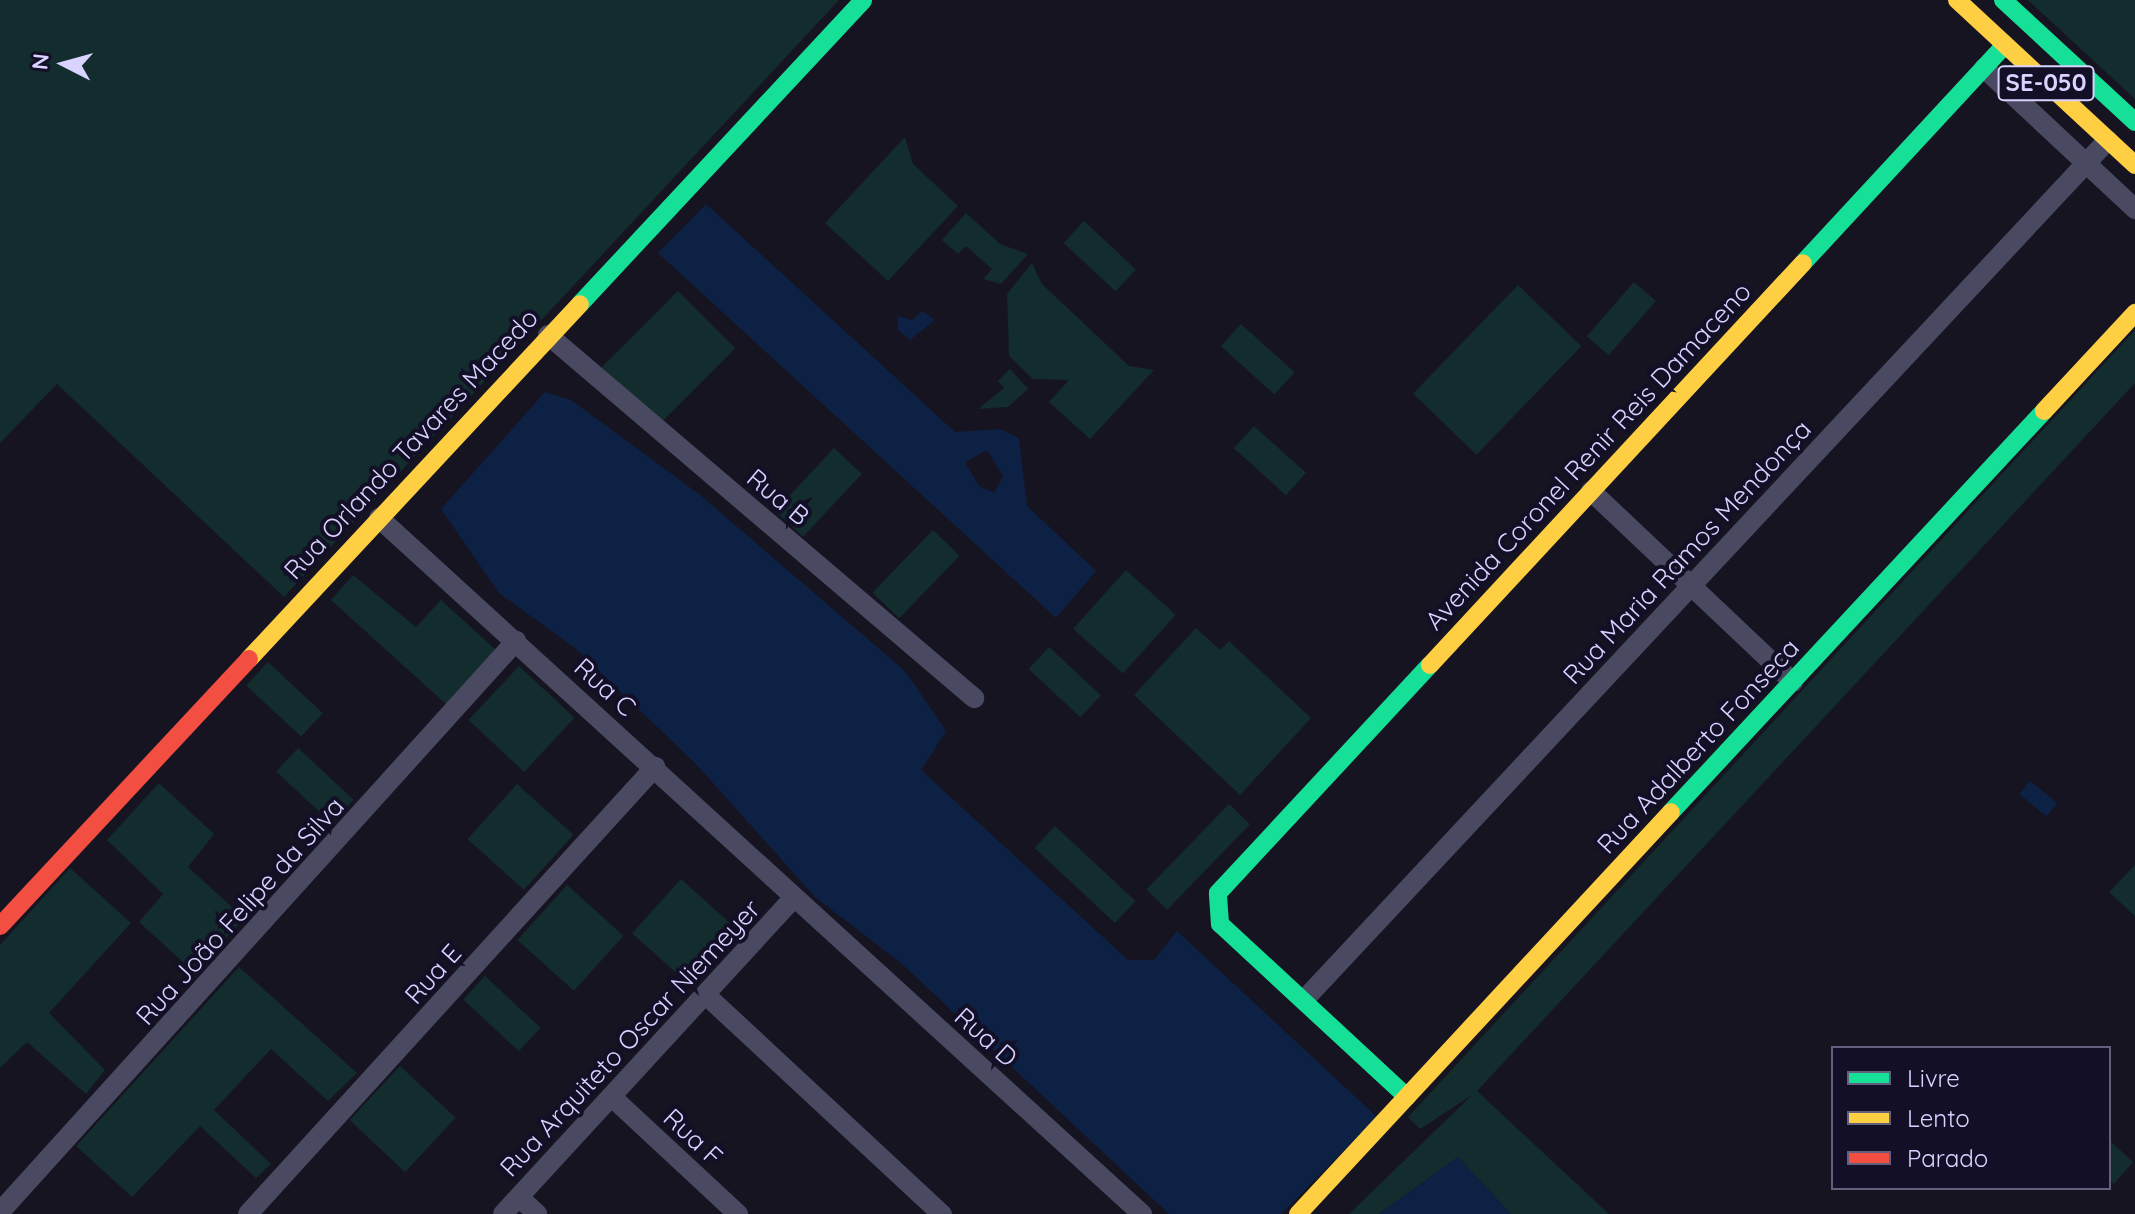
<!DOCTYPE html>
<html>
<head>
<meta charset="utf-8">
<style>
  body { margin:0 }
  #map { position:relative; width:2135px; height:1214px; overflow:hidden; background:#161421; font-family:Quicksand,sans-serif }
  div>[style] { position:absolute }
  .green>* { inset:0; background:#132c2d; transform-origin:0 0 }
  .water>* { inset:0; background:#0d2144; transform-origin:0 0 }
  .street>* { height:20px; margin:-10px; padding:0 10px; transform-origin:10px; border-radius:10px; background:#4a4962 }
  .fast>* { height:18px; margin:-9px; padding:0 9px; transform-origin:9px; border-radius:9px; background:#16e098 }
  .slow>* { height:18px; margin:-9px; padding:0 9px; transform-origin:9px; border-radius:9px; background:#ffcf43 }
  .jam>* { height:18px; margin:-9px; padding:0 9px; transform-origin:9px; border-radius:9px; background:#f24e42 }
  span { translate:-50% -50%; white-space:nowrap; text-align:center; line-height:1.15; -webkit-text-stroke:8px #130f26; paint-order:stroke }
  .shield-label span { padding:2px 6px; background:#130f26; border:2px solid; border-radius:6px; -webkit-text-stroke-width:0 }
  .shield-label { font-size:24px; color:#d9d4ff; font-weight:700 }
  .street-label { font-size:26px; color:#d9d4ff }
  .legend { position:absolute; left:1831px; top:1046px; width:280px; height:144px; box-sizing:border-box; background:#130f26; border:2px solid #625e7d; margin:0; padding:10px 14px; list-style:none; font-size:24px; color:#d9d4ff }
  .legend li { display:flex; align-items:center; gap:16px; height:40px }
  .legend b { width:40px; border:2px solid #625e7d }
  .north { position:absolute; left:24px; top:24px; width:80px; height:80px; -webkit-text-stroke:6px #130f26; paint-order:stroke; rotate:276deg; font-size:22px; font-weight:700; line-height:32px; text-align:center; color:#d9d4ff }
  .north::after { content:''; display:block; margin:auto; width:28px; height:36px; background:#d9d4ff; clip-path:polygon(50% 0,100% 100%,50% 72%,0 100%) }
</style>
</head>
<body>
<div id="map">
  <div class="green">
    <div style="clip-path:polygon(0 0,839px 0,284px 597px,57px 384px,0 443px)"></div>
    <div style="clip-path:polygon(2028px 0,2135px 0,2135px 99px)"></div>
    <div style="clip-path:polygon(905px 137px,913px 164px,958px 206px,888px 281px,825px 223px)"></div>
    <div style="clip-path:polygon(966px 213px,1000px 244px,1028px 254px,1001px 284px,983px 279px,992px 269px,966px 246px,958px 254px,942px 240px)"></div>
    <div style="left:1084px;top:221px;width:71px;height:30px;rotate:43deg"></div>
    <div style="clip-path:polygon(1032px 263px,1042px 284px,1129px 366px,1154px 370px,1090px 439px,1049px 402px,1069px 380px,1033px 379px,1009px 356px,1007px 294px)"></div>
    <div style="left:1634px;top:282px;width:29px;height:72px;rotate:41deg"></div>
    <div style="left:1518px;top:285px;width:88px;height:151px;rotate:44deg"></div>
    <div style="left:678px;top:291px;width:81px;height:108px;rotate:45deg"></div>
    <div style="left:1241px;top:324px;width:72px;height:30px;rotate:42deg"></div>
    <div style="clip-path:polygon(2135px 330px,2135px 383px,1477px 1091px,1609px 1214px,1511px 1214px,1458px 1157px,1379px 1214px,1349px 1214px,1472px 1095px,1420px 1129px,1408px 1117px)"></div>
    <div style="clip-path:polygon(1010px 369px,1028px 389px,1008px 407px,978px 409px,1004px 388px,998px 381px)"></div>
    <div style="left:1254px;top:426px;width:70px;height:30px;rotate:42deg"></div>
    <div style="left:834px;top:448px;width:38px;height:86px;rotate:43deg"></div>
    <div style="left:933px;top:530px;width:37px;height:87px;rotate:44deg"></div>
    <div style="left:1126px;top:570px;width:67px;height:79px;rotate:42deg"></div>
    <div style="clip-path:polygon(353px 575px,416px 627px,441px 600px,497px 651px,448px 706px,331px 600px)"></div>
    <div style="clip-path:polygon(1196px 628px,1220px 650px,1229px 641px,1311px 718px,1240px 795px,1134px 695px)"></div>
    <div style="left:1049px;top:647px;width:71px;height:30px;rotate:43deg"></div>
    <div style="left:268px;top:662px;width:75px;height:32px;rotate:43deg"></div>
    <div style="left:519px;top:666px;width:76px;height:74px;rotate:43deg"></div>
    <div style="left:298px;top:748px;width:76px;height:32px;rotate:43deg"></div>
    <div style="clip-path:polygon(159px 783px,214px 834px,188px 867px,244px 918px,195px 973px,139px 922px,163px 894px,107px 840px)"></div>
    <div style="left:517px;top:784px;width:76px;height:74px;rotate:42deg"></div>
    <div style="left:1229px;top:804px;width:29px;height:119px;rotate:44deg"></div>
    <div style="left:1055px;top:826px;width:110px;height:30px;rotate:43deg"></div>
    <div style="clip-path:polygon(2135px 865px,2135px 916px,2109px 892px)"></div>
    <div style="clip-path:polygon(70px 868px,131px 923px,49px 1013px,105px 1070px,86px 1094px,27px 1042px,0 1068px,0 945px)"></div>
    <div style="left:681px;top:879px;width:78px;height:73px;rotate:42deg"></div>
    <div style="left:567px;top:885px;width:76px;height:74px;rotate:42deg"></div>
    <div style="clip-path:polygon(239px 967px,357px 1073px,328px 1101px,271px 1049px,214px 1110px,271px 1164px,256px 1178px,200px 1126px,132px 1197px,76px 1146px)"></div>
    <div style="left:485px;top:976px;width:76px;height:32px;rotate:43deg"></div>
    <div style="left:400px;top:1066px;width:76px;height:74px;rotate:43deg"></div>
    <div style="clip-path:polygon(2109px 1140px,2133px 1162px,2114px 1184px,2109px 1180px)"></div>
  </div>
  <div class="water">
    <div style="clip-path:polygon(evenodd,706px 204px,955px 432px,1000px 429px,1019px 438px,1027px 506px,1096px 571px,1056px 618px,658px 253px,706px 204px,987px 450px,1003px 476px,994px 493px,979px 486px,965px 462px,987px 450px)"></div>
    <div style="clip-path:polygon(922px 311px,935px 320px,910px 340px,898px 330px,897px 316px,912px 320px)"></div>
    <div style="clip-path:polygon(545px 392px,571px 400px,699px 494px,905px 671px,946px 731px,921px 770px,1128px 960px,1154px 960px,1177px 931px,1377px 1117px,1281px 1214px,1169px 1214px,901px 963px,815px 897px,697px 765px,575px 648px,499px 593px,441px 509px)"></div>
    <div style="left:2030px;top:781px;width:35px;height:17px;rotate:39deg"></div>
    <div style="clip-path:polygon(1458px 1157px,1511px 1214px,1379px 1214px)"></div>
  </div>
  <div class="street">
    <div style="left:1984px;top:68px;width:207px;rotate:43deg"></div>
    <div style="left:548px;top:335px;width:560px;rotate:40.43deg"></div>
    <div style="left:1591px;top:491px;width:278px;rotate:43.4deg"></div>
    <div style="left:379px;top:518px;width:1033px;rotate:42.37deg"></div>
    <div style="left:707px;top:996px;width:321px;rotate:42.9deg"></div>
    <div style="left:1304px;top:1000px;width:1177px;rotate:-46.93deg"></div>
    <div style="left:613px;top:1098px;width:171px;rotate:42.9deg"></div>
    <div style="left:519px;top:1197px;width:25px;rotate:43deg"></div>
    <div style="left:0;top:1212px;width:770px;rotate:-47.9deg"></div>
    <div style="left:248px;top:1214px;width:605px;rotate:-47.68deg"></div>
    <div style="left:503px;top:1214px;width:430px;rotate:-47.4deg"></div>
  </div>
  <div class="fast">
    <div style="left:2003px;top:0;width:180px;rotate:42.7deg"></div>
    <div style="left:1803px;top:263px;width:297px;rotate:-47.2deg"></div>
    <div style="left:580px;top:304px;width:415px;rotate:-47deg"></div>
    <div style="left:1671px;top:812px;width:548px;rotate:-47.07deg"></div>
    <div style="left:1407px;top:1097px;width:255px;rotate:-137.2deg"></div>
    <div style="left:1220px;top:924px;width:31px;rotate:-94deg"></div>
    <div style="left:1218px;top:893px;width:311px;rotate:-47.1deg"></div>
  </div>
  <div class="slow">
    <div style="left:1957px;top:0;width:243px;rotate:42.8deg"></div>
    <div style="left:2044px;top:411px;width:134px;rotate:-47.1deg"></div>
    <div style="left:249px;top:659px;width:485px;rotate:-47deg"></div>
    <div style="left:1430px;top:665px;width:548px;rotate:-47.14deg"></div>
    <div style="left:1298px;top:1214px;width:548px;rotate:-47.14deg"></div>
  </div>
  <div class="jam">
    <div style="left:0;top:926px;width:365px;rotate:-47deg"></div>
  </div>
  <div class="shield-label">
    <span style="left:2046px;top:83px">SE-050</span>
  </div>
  <div class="street-label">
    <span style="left:411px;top:444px;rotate:-47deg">Rua Orlando Tavares Macedo</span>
    <span style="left:1588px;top:456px;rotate:-47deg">Avenida Coronel Renir Reis Damaceno</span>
    <span style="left:778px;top:497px;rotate:40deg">Rua B</span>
    <span style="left:1687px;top:552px;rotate:-47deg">Rua Maria Ramos Mendonça</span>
    <span style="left:605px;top:687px;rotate:42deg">Rua C</span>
    <span style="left:1698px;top:746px;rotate:-47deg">Rua Adalberto Fonseca</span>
    <span style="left:240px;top:911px;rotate:-48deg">Rua João Felipe da Silva</span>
    <span style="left:433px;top:974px;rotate:-48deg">Rua E</span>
    <span style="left:986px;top:1037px;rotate:42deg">Rua D</span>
    <span style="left:630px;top:1038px;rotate:-47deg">Rua Arquiteto Oscar Niemeyer</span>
    <span style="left:693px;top:1137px;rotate:43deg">Rua F</span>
  </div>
  <ul class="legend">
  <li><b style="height:10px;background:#16e098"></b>Livre</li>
  <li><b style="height:10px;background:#ffcf43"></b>Lento</li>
  <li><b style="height:10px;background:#f24e42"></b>Parado</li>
  </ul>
  <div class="north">N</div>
</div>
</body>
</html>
